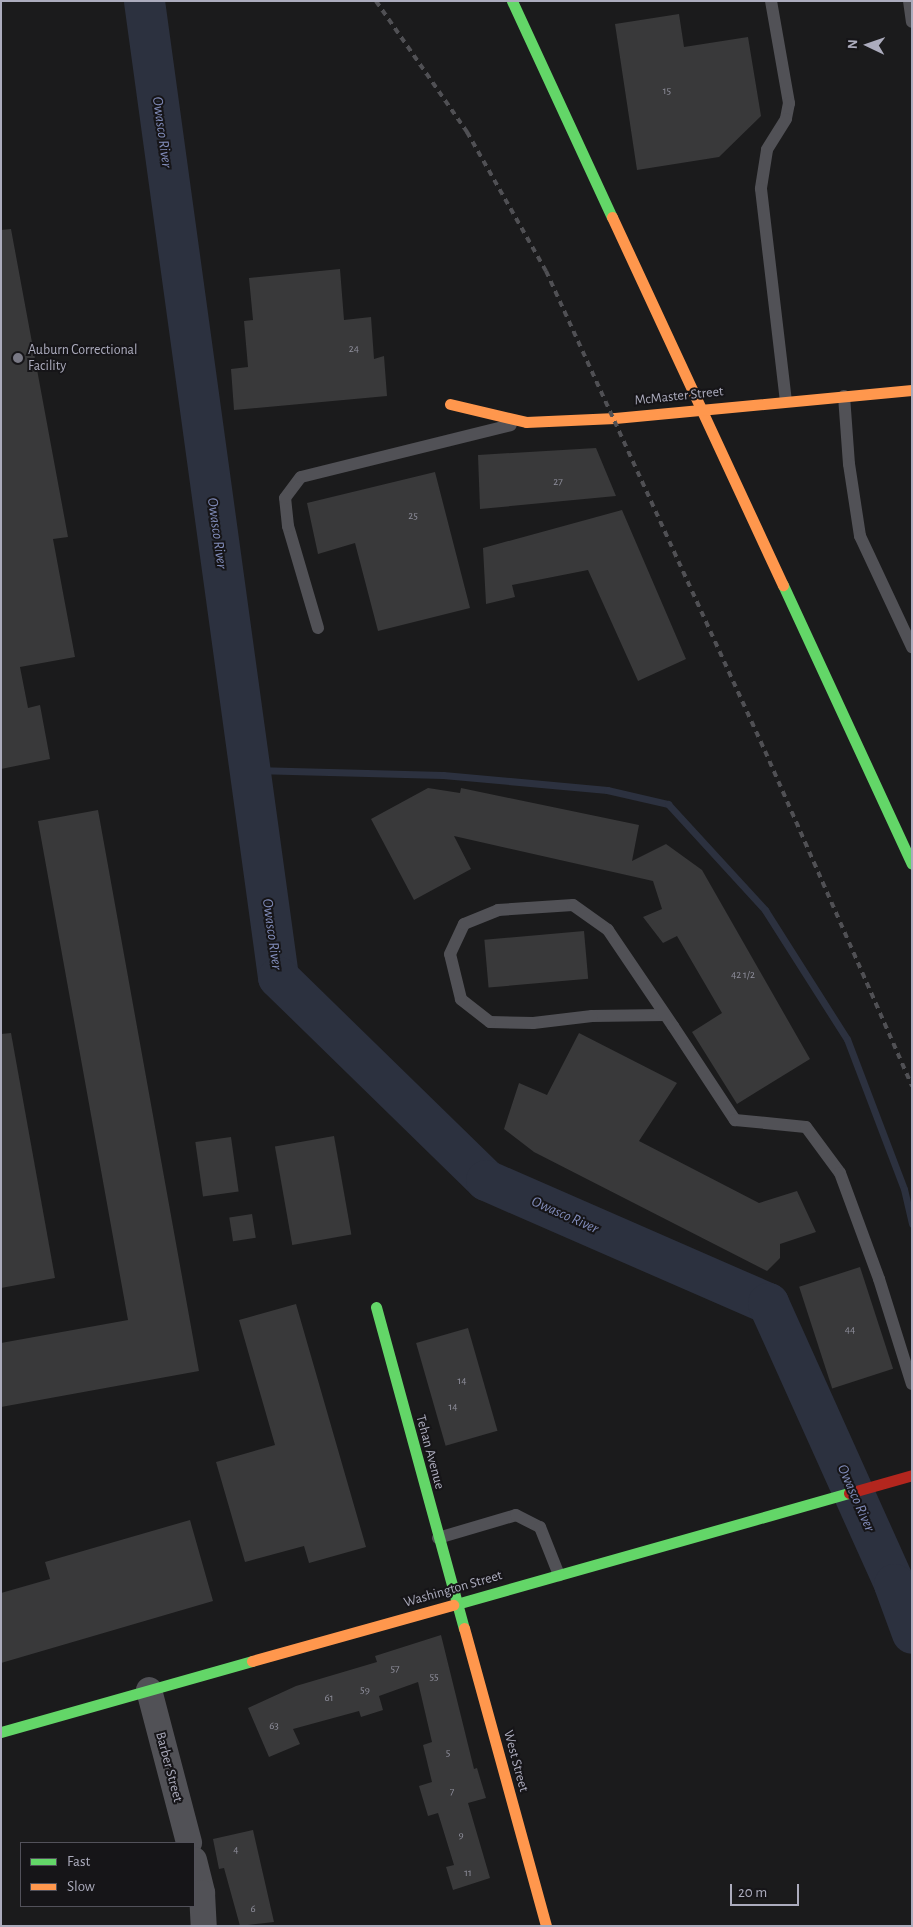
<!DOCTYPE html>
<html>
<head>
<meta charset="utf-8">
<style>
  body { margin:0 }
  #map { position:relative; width:913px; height:1927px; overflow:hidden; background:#1b1b1c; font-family:"Alegreya Sans",sans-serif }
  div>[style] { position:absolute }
  .stream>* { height:7px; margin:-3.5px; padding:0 3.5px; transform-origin:3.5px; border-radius:3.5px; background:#2c313f }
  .river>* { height:41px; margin:-20.5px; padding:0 20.5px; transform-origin:20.5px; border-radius:20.5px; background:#2c313f }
  .building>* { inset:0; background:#39393a; transform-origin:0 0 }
  .lane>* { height:12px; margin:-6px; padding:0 6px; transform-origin:6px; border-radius:6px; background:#515156 }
  .street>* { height:26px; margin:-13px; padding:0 13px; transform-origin:13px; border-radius:13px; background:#515156 }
  .fast>* { height:11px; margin:-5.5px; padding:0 5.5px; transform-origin:5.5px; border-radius:5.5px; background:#63d668 }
  .slow>* { height:11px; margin:-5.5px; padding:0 5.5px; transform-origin:5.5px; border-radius:5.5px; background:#ff974d }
  .jam>* { height:11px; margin:-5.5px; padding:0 5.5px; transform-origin:5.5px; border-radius:5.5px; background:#b3261e }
  .rail>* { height:4px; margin-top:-2px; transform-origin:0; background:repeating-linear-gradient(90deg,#505054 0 6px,transparent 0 11px) }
  .dots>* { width:14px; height:14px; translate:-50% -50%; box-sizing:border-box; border:2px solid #161518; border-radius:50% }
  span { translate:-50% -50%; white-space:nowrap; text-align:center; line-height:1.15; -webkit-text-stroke:4px #161518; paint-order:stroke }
  .number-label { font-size:11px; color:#8f8f9c }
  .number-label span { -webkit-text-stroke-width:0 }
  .poi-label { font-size:14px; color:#acacbd }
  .left { translate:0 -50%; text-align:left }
  .street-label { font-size:14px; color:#acacbd }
  .water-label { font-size:15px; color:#818cba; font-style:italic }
  .frame { position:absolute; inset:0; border:2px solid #acacbd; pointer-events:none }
  .legend { position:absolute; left:20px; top:1842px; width:175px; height:65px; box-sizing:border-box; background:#161518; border:1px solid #52515a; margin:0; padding:6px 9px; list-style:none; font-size:15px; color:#acacbd }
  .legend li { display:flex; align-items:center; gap:10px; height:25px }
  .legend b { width:25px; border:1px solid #52515a }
  .north { position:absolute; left:843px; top:20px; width:50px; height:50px; -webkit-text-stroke:4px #161518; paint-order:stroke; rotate:273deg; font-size:14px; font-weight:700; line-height:20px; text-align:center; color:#acacbd }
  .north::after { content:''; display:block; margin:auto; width:18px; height:22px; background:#acacbd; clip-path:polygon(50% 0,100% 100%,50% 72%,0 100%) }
  .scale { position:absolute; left:730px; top:1884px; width:69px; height:22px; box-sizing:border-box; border:2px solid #acacbd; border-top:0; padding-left:6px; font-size:15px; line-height:18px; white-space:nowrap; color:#acacbd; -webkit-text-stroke:4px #161518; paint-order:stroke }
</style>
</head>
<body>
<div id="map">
  <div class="stream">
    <div style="left:249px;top:770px;width:194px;rotate:1.5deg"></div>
    <div style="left:443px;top:775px;width:165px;rotate:5.2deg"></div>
    <div style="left:607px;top:790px;width:63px;rotate:12.9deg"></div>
    <div style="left:668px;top:804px;width:144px;rotate:47.5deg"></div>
    <div style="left:765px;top:910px;width:153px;rotate:57.6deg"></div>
    <div style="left:847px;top:1039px;width:160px;rotate:69.2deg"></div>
    <div style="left:904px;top:1189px;width:36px;rotate:77deg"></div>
  </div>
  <div class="river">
    <div style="left:144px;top:1px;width:985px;rotate:82.18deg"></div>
    <div style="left:278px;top:977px;width:291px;rotate:44.3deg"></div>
    <div style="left:486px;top:1180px;width:308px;rotate:23.6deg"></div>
    <div style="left:768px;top:1303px;width:308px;rotate:65.8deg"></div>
    <div style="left:894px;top:1584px;width:52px;rotate:69.8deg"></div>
  </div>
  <div class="building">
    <div style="clip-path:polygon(679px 14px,684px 47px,748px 37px,761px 116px,719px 157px,637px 170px,615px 24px)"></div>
    <div style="clip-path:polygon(11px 229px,68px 537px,53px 539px,75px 657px,20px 667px,28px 708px,40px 705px,50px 759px,1px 769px,1px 230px)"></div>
    <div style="clip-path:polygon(340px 269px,344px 320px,371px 317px,374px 359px,384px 356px,387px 396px,234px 410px,231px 369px,248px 367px,244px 321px,253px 320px,249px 278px)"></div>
    <div style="clip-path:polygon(596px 448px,616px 496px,480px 509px,478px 455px)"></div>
    <div style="clip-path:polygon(435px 472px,470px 608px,378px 631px,355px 543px,318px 554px,307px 503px)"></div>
    <div style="clip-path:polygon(622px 510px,686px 659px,638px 681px,588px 570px,512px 585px,515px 597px,486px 604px,483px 548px)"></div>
    <div style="clip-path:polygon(428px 788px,460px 793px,461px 788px,639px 825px,632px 861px,666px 844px,702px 870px,810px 1059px,737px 1104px,692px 1032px,722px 1013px,677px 936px,663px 943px,643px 917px,662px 909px,653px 881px,454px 836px,471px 869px,414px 900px,371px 819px)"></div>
    <div style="clip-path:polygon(98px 810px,199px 1371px,1px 1407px,1px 1343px,128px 1320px,38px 821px)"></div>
    <div style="left:584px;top:931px;width:48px;height:100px;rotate:85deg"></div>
    <div style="clip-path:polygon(11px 1033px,55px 1278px,1px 1288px,1px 1034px)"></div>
    <div style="clip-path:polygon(579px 1033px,677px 1083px,639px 1141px,759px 1203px,797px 1191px,816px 1232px,780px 1244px,780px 1258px,767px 1271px,534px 1152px,504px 1129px,519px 1083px,547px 1095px)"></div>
    <div style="left:334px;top:1136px;width:100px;height:60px;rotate:80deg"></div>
    <div style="left:231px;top:1137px;width:55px;height:36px;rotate:82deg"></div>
    <div style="left:252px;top:1214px;width:24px;height:23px;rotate:81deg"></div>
    <div style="left:860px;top:1267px;width:107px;height:64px;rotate:72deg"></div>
    <div style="clip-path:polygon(296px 1304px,366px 1547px,309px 1563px,304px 1546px,245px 1562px,216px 1462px,275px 1445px,239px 1320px)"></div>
    <div style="left:468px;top:1328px;width:107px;height:54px;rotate:74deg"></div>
    <div style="clip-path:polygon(190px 1520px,213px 1601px,1px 1663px,1px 1593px,50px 1579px,45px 1562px)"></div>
    <div style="clip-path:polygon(441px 1635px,474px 1769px,477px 1768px,486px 1798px,468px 1803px,490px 1878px,453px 1890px,446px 1867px,454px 1865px,438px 1813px,428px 1816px,419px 1786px,432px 1782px,423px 1745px,432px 1742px,418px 1682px,379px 1696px,383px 1710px,361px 1717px,359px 1711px,293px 1729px,300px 1744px,269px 1757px,248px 1708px,296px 1686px,377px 1662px,375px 1656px)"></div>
    <div style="clip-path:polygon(253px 1830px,274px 1922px,240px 1926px,224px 1868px,219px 1869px,213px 1839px)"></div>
  </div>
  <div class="lane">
    <div style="left:771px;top:1px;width:104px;rotate:80deg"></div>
    <div style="left:789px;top:103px;width:16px;rotate:101deg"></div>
    <div style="left:786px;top:119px;width:36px;rotate:122deg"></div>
    <div style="left:767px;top:150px;width:39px;rotate:99deg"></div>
    <div style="left:761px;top:189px;width:213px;rotate:83.3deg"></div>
    <div style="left:909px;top:1px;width:21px;rotate:82deg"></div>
    <div style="left:844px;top:396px;width:68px;rotate:85.8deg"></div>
    <div style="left:849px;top:464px;width:73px;rotate:81.3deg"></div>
    <div style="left:860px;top:536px;width:123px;rotate:64.9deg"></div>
    <div style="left:318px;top:628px;width:106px;rotate:-106.4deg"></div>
    <div style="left:288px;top:526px;width:28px;rotate:-96deg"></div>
    <div style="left:285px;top:498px;width:26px;rotate:-53deg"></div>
    <div style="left:301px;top:477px;width:216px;rotate:-13.9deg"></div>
    <div style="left:665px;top:1015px;width:73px;rotate:179.2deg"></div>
    <div style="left:592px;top:1016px;width:59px;rotate:173.2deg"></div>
    <div style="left:533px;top:1023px;width:43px;rotate:-178.7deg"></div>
    <div style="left:490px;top:1022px;width:37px;rotate:-142deg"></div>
    <div style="left:461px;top:999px;width:46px;rotate:-103.7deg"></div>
    <div style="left:450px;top:954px;width:33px;rotate:-65deg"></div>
    <div style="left:464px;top:924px;width:37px;rotate:-22deg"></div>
    <div style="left:498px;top:910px;width:75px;rotate:-3.8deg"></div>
    <div style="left:573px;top:905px;width:43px;rotate:35.5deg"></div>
    <div style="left:608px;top:930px;width:116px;rotate:55.9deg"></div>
    <div style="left:673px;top:1026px;width:113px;rotate:56.6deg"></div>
    <div style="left:735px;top:1120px;width:71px;rotate:5.6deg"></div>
    <div style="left:806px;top:1127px;width:57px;rotate:53.5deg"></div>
    <div style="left:840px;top:1173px;width:113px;rotate:69.8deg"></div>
    <div style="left:879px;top:1279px;width:110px;rotate:72.6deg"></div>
    <div style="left:438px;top:1538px;width:81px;rotate:-16.4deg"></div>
    <div style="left:516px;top:1515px;width:27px;rotate:27deg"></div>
    <div style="left:540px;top:1527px;width:52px;rotate:68.4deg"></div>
  </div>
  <div class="street">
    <div style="left:149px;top:1690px;width:158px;rotate:75.3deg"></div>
    <div style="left:194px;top:1860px;width:34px;rotate:76deg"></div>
    <div style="left:202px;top:1893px;width:33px;rotate:87deg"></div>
  </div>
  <div class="fast">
    <div style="left:512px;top:1px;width:238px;rotate:65.2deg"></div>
    <div style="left:783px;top:585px;width:307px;rotate:65.2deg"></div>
    <div style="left:376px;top:1307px;width:333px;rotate:74.7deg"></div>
    <div style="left:453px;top:1605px;width:412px;rotate:-15.8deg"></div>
    <div style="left:1px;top:1732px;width:261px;rotate:-15.8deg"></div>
  </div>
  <div class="slow">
    <div style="left:612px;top:217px;width:406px;rotate:65.1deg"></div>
    <div style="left:450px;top:404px;width:78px;rotate:13.3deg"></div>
    <div style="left:526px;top:422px;width:89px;rotate:-2.6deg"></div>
    <div style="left:615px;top:418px;width:298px;rotate:-5.4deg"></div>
    <div style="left:464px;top:1628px;width:309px;rotate:74.6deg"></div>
    <div style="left:252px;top:1661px;width:209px;rotate:-15.6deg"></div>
  </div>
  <div class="jam">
    <div style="left:849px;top:1493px;width:66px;rotate:-15.9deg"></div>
  </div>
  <div class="rail">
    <div style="left:376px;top:1px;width:160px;rotate:55.2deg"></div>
    <div style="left:467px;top:132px;width:160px;rotate:60.4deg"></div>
    <div style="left:546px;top:271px;width:528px;rotate:65.48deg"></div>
    <div style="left:765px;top:751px;width:366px;rotate:66.3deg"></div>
  </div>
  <div class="dots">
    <div style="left:18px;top:358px;background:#797985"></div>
  </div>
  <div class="number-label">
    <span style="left:667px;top:91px">15</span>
    <span style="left:354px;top:349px">24</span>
    <span style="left:558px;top:482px">27</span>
    <span style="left:413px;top:516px">25</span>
    <span style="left:743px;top:975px">42 1/2</span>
    <span style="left:850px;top:1330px">44</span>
    <span style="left:462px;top:1381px">14</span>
    <span style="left:453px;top:1407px">14</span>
    <span style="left:395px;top:1669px">57</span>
    <span style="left:434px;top:1677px">55</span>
    <span style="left:365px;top:1690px">59</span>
    <span style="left:329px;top:1698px">61</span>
    <span style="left:274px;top:1726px">63</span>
    <span style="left:448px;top:1753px">5</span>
    <span style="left:452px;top:1792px">7</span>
    <span style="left:461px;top:1835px">9</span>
    <span style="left:236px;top:1850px">4</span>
    <span style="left:468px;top:1873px">11</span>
    <span style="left:253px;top:1909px">6</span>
  </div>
  <div class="poi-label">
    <span class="left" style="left:28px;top:358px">Auburn Correctional<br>Facility</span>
  </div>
  <div class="street-label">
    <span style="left:679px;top:396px;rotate:-6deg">McMaster Street</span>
    <span style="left:430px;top:1452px;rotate:75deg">Tehan Avenue</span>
    <span style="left:453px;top:1589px;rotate:-16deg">Washington Street</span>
    <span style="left:516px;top:1761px;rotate:75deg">West Street</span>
    <span style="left:169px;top:1767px;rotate:75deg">Barber Street</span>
  </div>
  <div class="water-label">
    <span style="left:162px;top:132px;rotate:82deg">Owasco River</span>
    <span style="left:217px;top:533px;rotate:82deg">Owasco River</span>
    <span style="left:272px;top:934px;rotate:82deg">Owasco River</span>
    <span style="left:565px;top:1215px;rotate:24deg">Owasco River</span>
    <span style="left:856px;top:1498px;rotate:66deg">Owasco River</span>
  </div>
  <div class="frame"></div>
  <ul class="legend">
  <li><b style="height:6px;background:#63d668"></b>Fast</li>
  <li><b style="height:6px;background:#ff974d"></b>Slow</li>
  </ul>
  <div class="north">N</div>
  <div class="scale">20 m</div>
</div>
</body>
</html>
